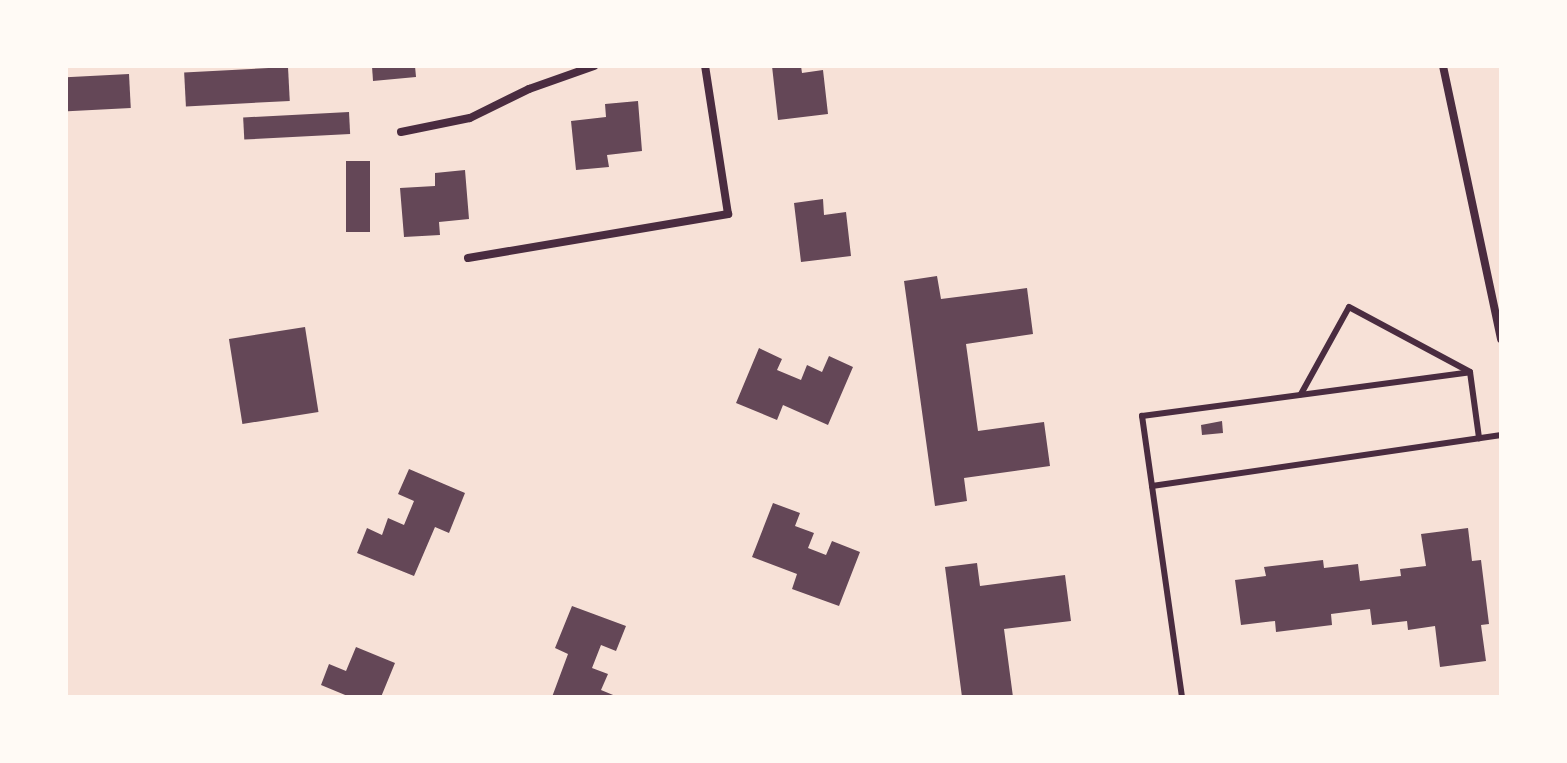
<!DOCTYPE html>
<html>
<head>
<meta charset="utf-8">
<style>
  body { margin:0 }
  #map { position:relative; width:1567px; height:763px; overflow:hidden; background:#f7e1d7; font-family:"Golos Text",sans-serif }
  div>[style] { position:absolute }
  .building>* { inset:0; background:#644757; transform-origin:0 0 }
  .service>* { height:6px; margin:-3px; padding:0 3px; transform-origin:3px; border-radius:3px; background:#4a2c40 }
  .minor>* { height:8px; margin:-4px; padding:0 4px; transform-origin:4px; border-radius:4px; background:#4a2c40 }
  span { translate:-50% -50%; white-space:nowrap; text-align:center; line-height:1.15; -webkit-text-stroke:6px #fffaf5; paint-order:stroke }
  .frame { position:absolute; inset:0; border:68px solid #fffaf5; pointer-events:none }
</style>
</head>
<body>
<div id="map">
  <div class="building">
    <div style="clip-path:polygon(372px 66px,415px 66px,416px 77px,373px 81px)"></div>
    <div style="clip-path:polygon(772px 66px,801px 66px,802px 73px,823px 70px,828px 114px,778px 120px)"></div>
    <div style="left:288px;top:67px;width:34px;height:104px;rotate:87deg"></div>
    <div style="left:129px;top:74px;width:34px;height:63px;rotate:87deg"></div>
    <div style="clip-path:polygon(638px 101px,642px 151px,607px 155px,609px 167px,576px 170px,571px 121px,606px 117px,605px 104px)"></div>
    <div style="left:349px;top:112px;width:22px;height:106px;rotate:87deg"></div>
    <div style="left:346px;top:161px;width:24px;height:71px"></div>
    <div style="clip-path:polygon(465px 170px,469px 219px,439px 222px,440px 235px,404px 237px,400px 188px,435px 186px,435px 173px)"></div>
    <div style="clip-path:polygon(823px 199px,824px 215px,846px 212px,851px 256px,801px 262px,794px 203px)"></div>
    <div style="clip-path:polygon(937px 276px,941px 299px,1027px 288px,1033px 334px,966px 344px,978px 431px,1044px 422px,1050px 466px,964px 478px,967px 501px,935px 506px,904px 281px)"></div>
    <div style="left:305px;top:327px;width:86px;height:77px;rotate:81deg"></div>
    <div style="clip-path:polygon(759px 348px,782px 359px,777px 370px,801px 380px,807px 365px,822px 372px,829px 356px,853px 367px,828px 425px,783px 405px,777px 420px,736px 403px)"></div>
    <div style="clip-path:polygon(1222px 421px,1223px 433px,1202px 435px,1201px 425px)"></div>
    <div style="clip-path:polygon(409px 469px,465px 493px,449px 533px,435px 527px,414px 576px,357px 553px,367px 528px,382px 535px,388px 518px,404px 525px,414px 501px,398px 494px)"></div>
    <div style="clip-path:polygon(773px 503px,800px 513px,795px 526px,814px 533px,808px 548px,826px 555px,832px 541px,860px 552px,839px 606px,792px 589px,797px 574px,752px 557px)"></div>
    <div style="clip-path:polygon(1468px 528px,1472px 561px,1481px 560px,1489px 624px,1481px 625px,1486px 661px,1440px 667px,1435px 626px,1408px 630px,1407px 621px,1372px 625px,1370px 609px,1331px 614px,1332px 625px,1276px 632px,1275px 621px,1241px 625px,1235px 580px,1266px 576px,1264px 567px,1323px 560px,1324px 568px,1358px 564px,1360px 581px,1401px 576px,1400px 569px,1426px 566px,1421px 534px)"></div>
    <div style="clip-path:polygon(977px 563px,980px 586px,1065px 575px,1071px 621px,1004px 629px,1013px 697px,962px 697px,945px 567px)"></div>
    <div style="clip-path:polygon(572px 606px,626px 626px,616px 651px,601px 645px,592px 668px,608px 674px,601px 690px,618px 697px,552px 697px,568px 654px,555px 648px)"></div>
    <div style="clip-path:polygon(356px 647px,395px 663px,381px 697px,350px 697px,321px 685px,329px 664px,346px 671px)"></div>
  </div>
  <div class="service">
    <div style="left:1301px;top:394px;width:99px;rotate:-61.1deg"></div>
    <div style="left:1349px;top:307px;width:137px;rotate:28.2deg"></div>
    <div style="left:1152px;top:486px;width:71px;rotate:-98.1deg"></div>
    <div style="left:1142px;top:416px;width:331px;rotate:-7.6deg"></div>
    <div style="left:1470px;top:372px;width:67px;rotate:82.2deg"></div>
    <div style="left:1182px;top:697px;width:213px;rotate:-98.1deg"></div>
    <div style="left:1152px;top:486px;width:353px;rotate:-8.3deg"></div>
  </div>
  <div class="minor">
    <div style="left:1443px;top:66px;width:279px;rotate:78deg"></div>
    <div style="left:401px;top:132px;width:70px;rotate:-11.5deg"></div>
    <div style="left:470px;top:118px;width:66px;rotate:-26.2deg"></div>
    <div style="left:529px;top:89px;width:69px;rotate:-19.5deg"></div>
    <div style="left:468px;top:258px;width:264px;rotate:-9.6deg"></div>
    <div style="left:728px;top:214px;width:150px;rotate:-98.8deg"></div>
  </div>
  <div class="frame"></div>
</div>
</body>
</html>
